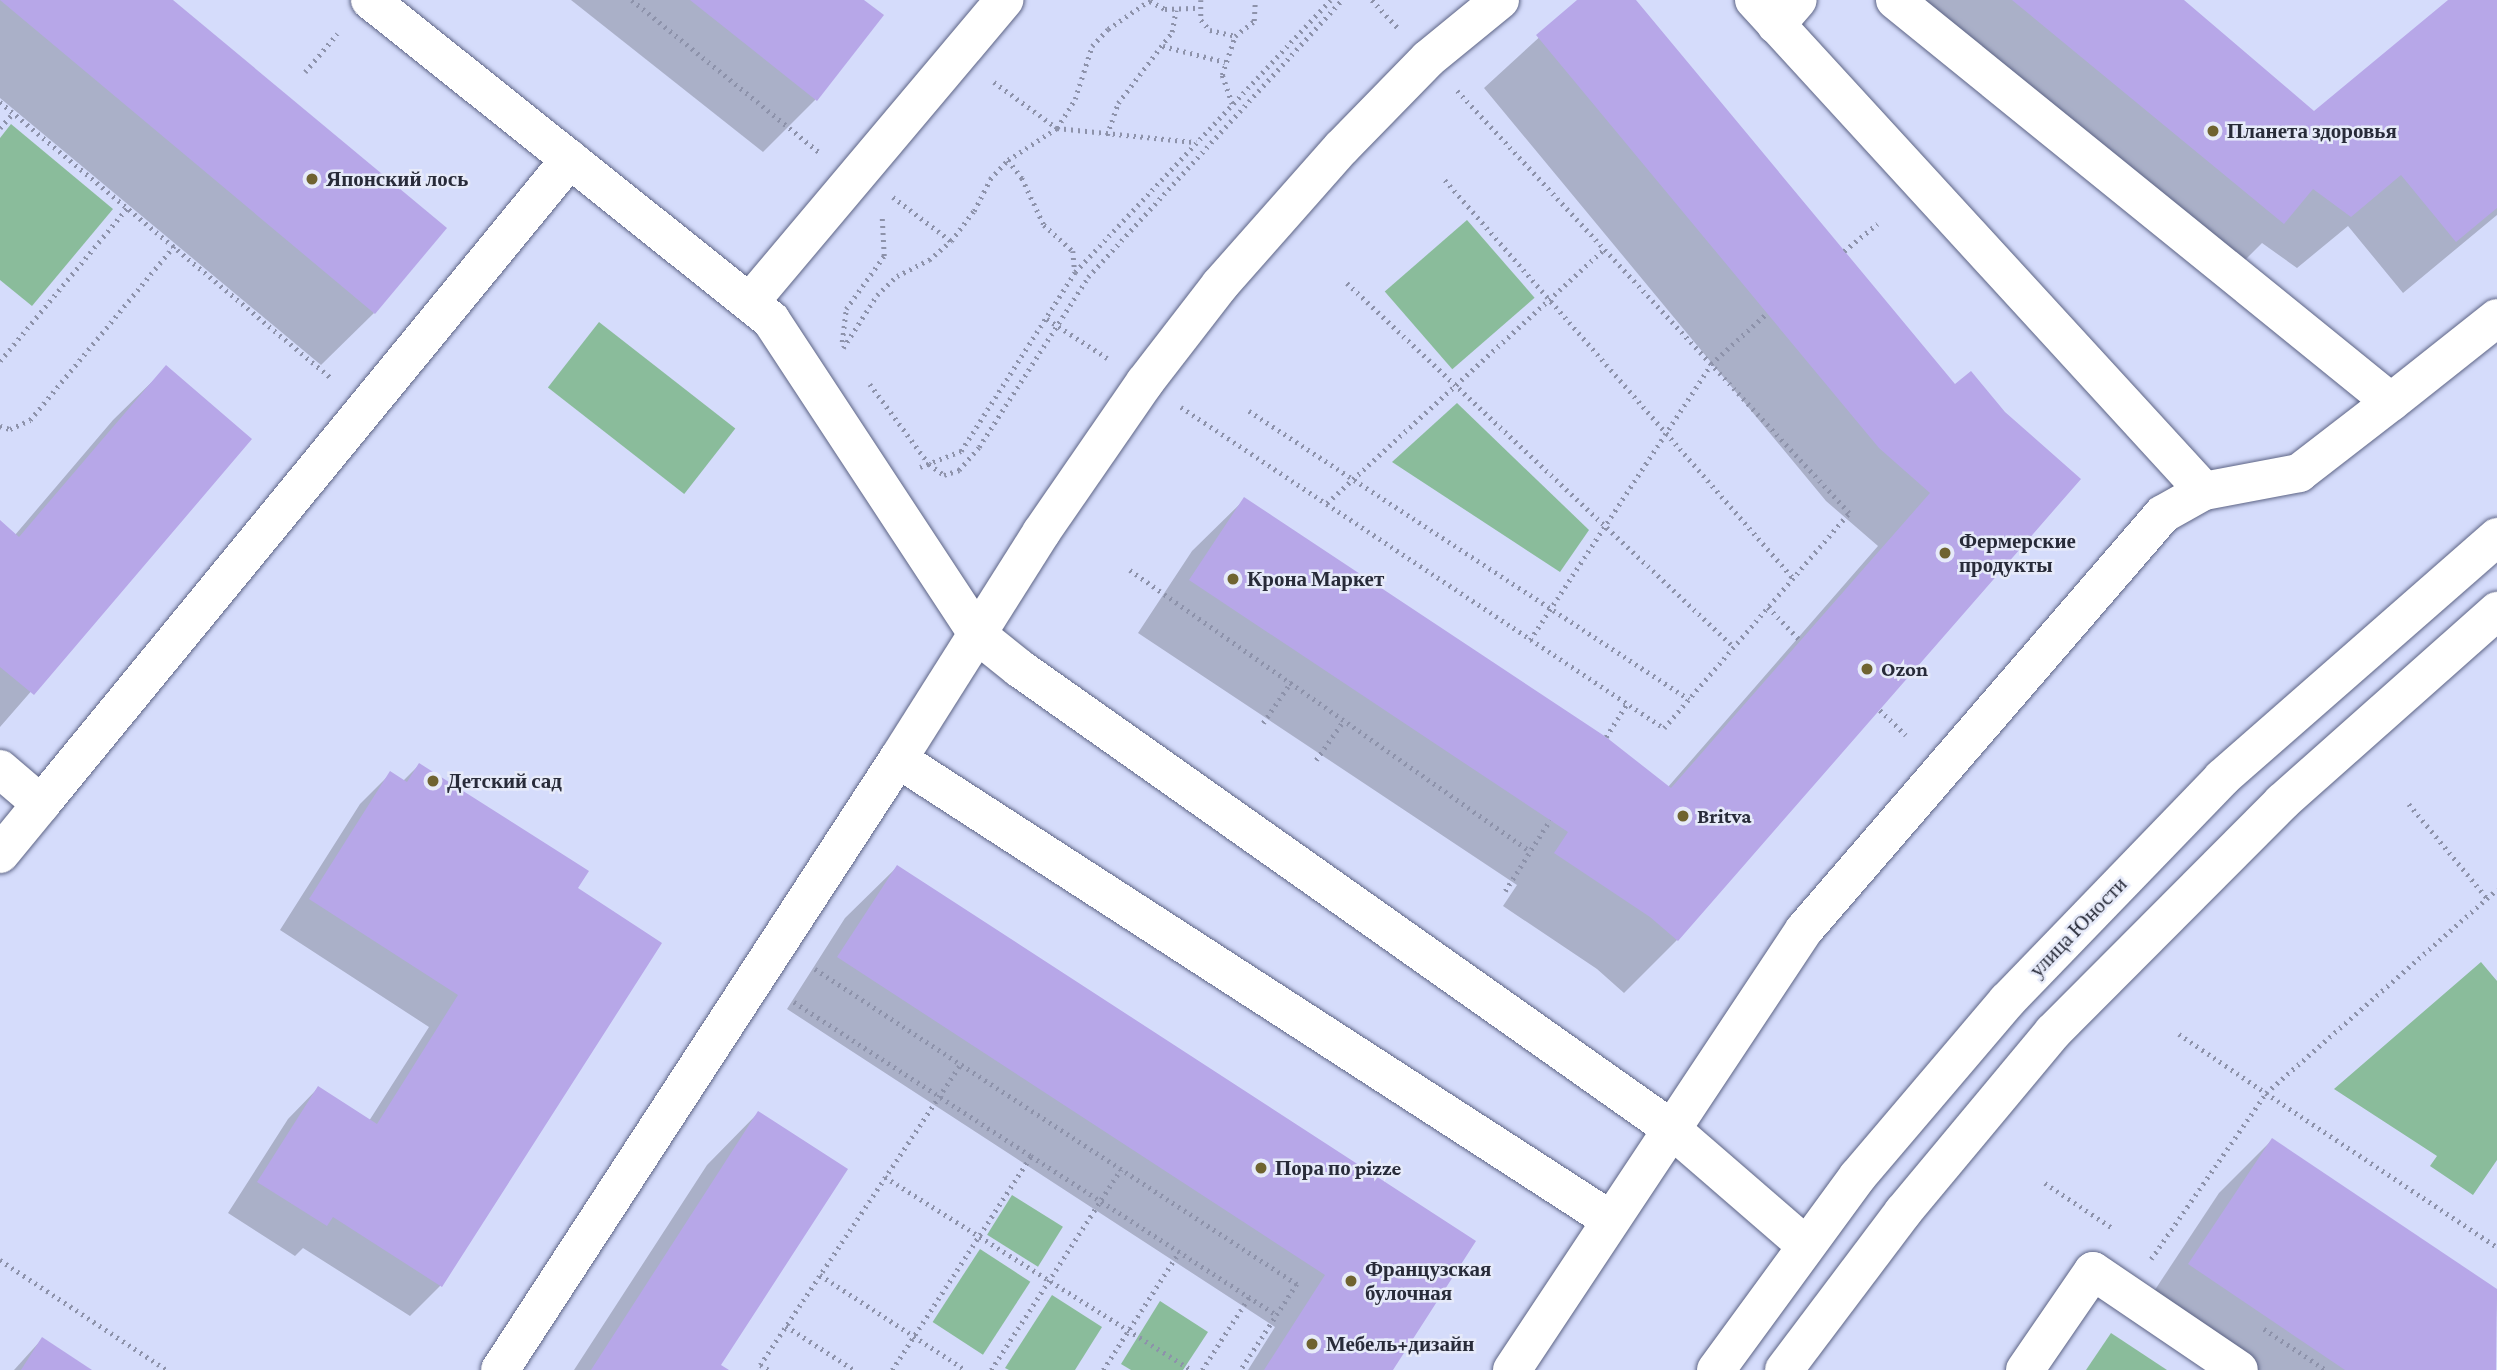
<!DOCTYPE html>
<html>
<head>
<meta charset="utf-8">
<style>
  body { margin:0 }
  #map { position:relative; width:2497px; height:1370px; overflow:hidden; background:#d5dcfb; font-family:"Crimson Pro",serif }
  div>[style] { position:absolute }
  .green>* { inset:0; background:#8abc9b; transform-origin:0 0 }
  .shadow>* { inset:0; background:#0003 }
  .building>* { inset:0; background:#b7a7e8 }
  .path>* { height:4.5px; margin-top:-2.25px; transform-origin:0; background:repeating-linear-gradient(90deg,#8d92aa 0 2px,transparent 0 7px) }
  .roads { filter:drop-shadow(0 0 2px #5d6485) drop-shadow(0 0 2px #5d6485) }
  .minor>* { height:38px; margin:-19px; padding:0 19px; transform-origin:19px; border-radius:19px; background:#fff }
  .dots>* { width:19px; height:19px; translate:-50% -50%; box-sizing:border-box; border:4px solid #e6eaf9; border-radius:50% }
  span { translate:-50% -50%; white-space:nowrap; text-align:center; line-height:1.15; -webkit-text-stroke:5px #e6eaf9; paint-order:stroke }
  .poi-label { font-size:21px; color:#282b39; font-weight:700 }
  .left { translate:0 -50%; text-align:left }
  .street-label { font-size:21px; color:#282b39 }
</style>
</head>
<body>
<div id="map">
  <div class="green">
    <div style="clip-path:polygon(11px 124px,113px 209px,32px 306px,0 280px,0 138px)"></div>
    <div style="left:1467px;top:220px;width:103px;height:109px;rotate:49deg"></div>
    <div style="left:599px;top:322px;width:173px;height:83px;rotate:38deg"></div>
    <div style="clip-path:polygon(1457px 403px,1589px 530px,1560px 572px,1392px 462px)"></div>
    <div style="clip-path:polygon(2481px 962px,2497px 981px,2497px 1160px,2473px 1195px,2430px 1166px,2437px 1156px,2334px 1089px)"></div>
    <div style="left:1012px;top:1195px;width:60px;height:47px;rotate:32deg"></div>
    <div style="left:980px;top:1249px;width:60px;height:87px;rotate:33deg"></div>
    <div style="clip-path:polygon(1052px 1295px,1102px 1327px,1075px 1370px,1009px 1370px,1005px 1368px)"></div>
    <div style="clip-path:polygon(1160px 1301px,1208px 1332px,1183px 1370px,1131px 1370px,1121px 1364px)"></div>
    <div style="clip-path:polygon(2111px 1333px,2167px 1370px,2086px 1370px)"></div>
  </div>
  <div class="shadow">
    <div style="clip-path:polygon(0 0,170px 0,374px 313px,321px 365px,0 98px)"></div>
    <div style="clip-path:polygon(571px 0,862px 0,815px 100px,763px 152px)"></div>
    <div style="clip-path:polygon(1580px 0,1634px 0,1955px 387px,2004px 414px,2078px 479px,1677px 940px,1624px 993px,1597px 969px,1503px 906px,1517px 885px,1138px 633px,1192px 551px,1245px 499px,1668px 787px,1878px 546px,1826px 501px,1484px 88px)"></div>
    <div style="clip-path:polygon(1896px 0,2182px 0,2314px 113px,2451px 0,2497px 0,2497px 215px,2403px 293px,2348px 226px,2297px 268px,2262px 243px,2230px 275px)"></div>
    <div style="clip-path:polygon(166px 368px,250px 440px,0 727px,0 522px,15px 535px,113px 420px)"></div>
    <div style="clip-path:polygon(419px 765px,575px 889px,440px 1286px,410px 1316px,303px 1248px,295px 1256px,228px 1213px,288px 1119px,318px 1088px,369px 1121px,429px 1027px,280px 930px,360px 804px,390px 774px,403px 781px)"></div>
    <div style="clip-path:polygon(897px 867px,1474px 1242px,1391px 1370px,1248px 1370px,1275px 1327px,787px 1009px,845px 918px)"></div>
    <div style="clip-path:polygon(758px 1113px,719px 1366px,726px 1370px,574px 1370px,707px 1165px)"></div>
    <div style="clip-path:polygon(2272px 1140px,2497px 1291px,2494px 1370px,2215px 1370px,2137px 1317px,2219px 1193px)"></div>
    <div style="clip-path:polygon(42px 1339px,89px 1370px,14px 1370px)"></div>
  </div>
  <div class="building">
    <div style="clip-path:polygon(0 0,173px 0,447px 228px,375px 314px)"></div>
    <div style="clip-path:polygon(690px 0,864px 0,884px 15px,817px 101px)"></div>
    <div style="clip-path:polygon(1577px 0,1636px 0,1955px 384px,1971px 371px,2005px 412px,2081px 479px,1678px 941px,1650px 917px,1554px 853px,1568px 832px,1189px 580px,1244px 497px,1606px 737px,1671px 788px,1930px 493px,1879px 448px,1536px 35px)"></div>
    <div style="clip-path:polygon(2012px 0,2184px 0,2314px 111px,2448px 0,2497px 0,2497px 208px,2456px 242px,2401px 175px,2351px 217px,2313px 189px,2284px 224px)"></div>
    <div style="clip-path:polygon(166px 365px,252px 439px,34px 695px,0 667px,0 520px,19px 537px)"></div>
    <div style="clip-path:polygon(419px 763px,589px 871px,578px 888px,662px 943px,442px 1287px,333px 1217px,327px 1226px,257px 1182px,318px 1086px,377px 1124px,458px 995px,309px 899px,390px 771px,407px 782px)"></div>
    <div style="clip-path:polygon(897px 865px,1476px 1241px,1393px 1370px,1264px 1370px,1325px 1275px,837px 957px)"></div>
    <div style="clip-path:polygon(758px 1111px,848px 1169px,721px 1365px,729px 1370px,591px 1370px)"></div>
    <div style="clip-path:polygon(2272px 1138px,2497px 1289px,2496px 1370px,2345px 1370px,2188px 1264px)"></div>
    <div style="clip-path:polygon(42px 1337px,92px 1370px,21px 1370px)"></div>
  </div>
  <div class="path">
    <div style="left:632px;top:0;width:241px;rotate:39.1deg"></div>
    <div style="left:1201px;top:0;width:20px;rotate:90deg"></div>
    <div style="left:1201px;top:20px;width:13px;rotate:48deg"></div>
    <div style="left:1210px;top:30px;width:26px;rotate:13deg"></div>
    <div style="left:1235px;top:36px;width:24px;rotate:-38deg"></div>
    <div style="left:1254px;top:21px;width:21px;rotate:-87deg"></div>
    <div style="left:1372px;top:0;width:38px;rotate:47deg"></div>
    <div style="left:1150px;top:1px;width:17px;rotate:28deg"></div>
    <div style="left:1165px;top:9px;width:34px;rotate:-2deg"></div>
    <div style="left:1163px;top:46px;width:64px;rotate:14.5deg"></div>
    <div style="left:305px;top:72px;width:50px;rotate:-49.9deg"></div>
    <div style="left:994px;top:82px;width:78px;rotate:36.1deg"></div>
    <div style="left:1057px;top:128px;width:140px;rotate:5.8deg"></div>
    <div style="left:0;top:102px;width:433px;rotate:39.8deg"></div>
    <div style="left:1232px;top:104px;width:31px;rotate:-109deg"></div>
    <div style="left:1222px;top:75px;width:41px;rotate:-71.6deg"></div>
    <div style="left:0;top:128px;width:20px;rotate:-49deg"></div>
    <div style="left:1107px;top:135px;width:34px;rotate:-71deg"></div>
    <div style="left:1118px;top:103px;width:89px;rotate:-52.7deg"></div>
    <div style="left:1172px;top:32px;width:22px;rotate:-80deg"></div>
    <div style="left:1008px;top:160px;width:23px;rotate:52deg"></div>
    <div style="left:1022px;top:178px;width:52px;rotate:64.9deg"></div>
    <div style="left:1044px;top:225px;width:39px;rotate:42deg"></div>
    <div style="left:1073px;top:251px;width:21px;rotate:85deg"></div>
    <div style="left:1445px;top:180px;width:529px;rotate:48.83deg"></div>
    <div style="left:893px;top:197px;width:73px;rotate:37.2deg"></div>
    <div style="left:1844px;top:251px;width:43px;rotate:-39.3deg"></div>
    <div style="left:1347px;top:283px;width:531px;rotate:43.25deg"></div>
    <div style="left:1047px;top:319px;width:72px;rotate:33deg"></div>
    <div style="left:842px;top:342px;width:33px;rotate:-83deg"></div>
    <div style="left:846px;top:309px;width:65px;rotate:-54.4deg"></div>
    <div style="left:884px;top:256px;width:39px;rotate:-93deg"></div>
    <div style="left:843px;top:348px;width:63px;rotate:-57.3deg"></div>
    <div style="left:877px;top:295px;width:28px;rotate:-44deg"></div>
    <div style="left:897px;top:276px;width:36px;rotate:-27deg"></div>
    <div style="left:929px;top:260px;width:29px;rotate:-41deg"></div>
    <div style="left:951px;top:241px;width:38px;rotate:-53deg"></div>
    <div style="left:974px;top:211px;width:36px;rotate:-63deg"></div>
    <div style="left:990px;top:179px;width:26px;rotate:-47deg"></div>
    <div style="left:1008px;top:160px;width:59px;rotate:-33.1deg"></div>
    <div style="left:1057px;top:128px;width:34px;rotate:-58deg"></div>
    <div style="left:1075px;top:99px;width:56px;rotate:-72.2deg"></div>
    <div style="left:1092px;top:46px;width:23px;rotate:-47deg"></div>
    <div style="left:1108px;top:29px;width:51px;rotate:-34.6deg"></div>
    <div style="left:0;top:361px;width:199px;rotate:-50.3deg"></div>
    <div style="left:870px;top:384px;width:99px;rotate:53.6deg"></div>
    <div style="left:929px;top:464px;width:19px;rotate:36deg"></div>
    <div style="left:944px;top:475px;width:16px;rotate:-18deg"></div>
    <div style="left:959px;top:470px;width:30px;rotate:-49deg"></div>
    <div style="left:979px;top:447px;width:202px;rotate:-57.3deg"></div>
    <div style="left:1088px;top:277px;width:376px;rotate:-47.5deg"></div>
    <div style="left:1181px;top:407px;width:580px;rotate:33.61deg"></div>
    <div style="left:1664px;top:728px;width:284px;rotate:-49.3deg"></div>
    <div style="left:1849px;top:513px;width:577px;rotate:-132.89deg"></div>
    <div style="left:1249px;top:411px;width:526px;rotate:33.21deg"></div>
    <div style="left:0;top:426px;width:10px;rotate:17deg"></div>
    <div style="left:10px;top:429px;width:22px;rotate:-24deg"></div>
    <div style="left:30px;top:420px;width:226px;rotate:-50.4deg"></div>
    <div style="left:920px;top:467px;width:44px;rotate:-21.3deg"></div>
    <div style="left:961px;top:451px;width:212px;rotate:-57.5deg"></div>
    <div style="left:1075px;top:272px;width:373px;rotate:-46.8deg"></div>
    <div style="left:1327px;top:503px;width:376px;rotate:-42.5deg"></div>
    <div style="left:1130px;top:570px;width:489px;rotate:35.1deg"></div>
    <div style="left:1768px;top:607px;width:46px;rotate:45.9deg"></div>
    <div style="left:1530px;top:640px;width:330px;rotate:-56.7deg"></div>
    <div style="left:1711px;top:364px;width:76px;rotate:-42.3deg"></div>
    <div style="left:1880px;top:710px;width:36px;rotate:44deg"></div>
    <div style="left:1263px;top:723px;width:50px;rotate:-55.7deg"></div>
    <div style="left:1606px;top:737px;width:39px;rotate:-58deg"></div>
    <div style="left:1316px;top:760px;width:49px;rotate:-55deg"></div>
    <div style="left:2409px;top:804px;width:122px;rotate:50.3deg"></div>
    <div style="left:1505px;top:891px;width:84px;rotate:-57.6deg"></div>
    <div style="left:815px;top:969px;width:576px;rotate:33.17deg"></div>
    <div style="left:1297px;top:1284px;width:103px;rotate:123.1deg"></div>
    <div style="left:794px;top:1002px;width:283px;rotate:33deg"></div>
    <div style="left:2179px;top:1034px;width:105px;rotate:34.1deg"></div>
    <div style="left:2266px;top:1093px;width:308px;rotate:-41.4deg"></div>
    <div style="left:885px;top:1177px;width:362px;rotate:32.2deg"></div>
    <div style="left:2045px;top:1183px;width:83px;rotate:33.7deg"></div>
    <div style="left:2151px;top:1259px;width:202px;rotate:-55.3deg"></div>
    <div style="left:2266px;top:1093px;width:278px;rotate:33.7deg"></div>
    <div style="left:0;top:1260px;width:200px;rotate:33.4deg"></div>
    <div style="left:820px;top:1275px;width:174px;rotate:33.1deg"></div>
    <div style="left:786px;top:1326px;width:81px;rotate:32.9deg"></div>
    <div style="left:2264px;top:1329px;width:74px;rotate:33.5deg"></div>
    <div style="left:768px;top:1370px;width:9px;rotate:-148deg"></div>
    <div style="left:760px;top:1365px;width:362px;rotate:-56.3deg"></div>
    <div style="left:892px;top:1370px;width:255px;rotate:-57deg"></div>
    <div style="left:1031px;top:1156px;width:293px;rotate:32.9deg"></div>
    <div style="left:991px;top:1370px;width:239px;rotate:-57.1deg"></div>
    <div style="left:1103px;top:1370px;width:140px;rotate:-57.2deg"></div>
    <div style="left:1202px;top:1370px;width:87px;rotate:-57.2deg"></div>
  </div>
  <div class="roads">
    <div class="minor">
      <div style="left:370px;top:0;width:513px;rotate:38.59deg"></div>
      <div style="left:771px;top:320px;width:377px;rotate:56.7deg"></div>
      <div style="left:978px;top:635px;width:53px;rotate:38.8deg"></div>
      <div style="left:1019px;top:668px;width:796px;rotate:35.23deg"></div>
      <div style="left:1669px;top:1127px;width:179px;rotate:40.9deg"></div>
      <div style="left:1500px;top:0;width:93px;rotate:140.7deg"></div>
      <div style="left:1428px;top:59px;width:124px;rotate:134.3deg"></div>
      <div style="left:1341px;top:148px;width:183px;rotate:131.5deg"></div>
      <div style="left:1220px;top:285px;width:123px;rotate:127.7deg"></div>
      <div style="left:1145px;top:382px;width:183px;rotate:124.6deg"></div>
      <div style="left:1041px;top:533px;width:267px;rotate:122.3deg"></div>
      <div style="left:898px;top:759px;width:847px;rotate:32.9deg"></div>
      <div style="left:1754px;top:0;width:666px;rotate:47.49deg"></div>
      <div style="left:1895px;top:0;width:638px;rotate:39.02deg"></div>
      <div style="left:2391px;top:402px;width:135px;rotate:-38.4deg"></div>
      <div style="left:1776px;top:25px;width:33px;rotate:-49deg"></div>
      <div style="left:750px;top:302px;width:395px;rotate:-49.9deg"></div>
      <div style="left:0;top:769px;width:54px;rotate:40.5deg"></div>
      <div style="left:41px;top:804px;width:834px;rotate:-50.64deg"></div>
      <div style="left:0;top:854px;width:65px;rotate:-50.6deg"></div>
      <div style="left:500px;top:1370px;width:729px;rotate:-56.92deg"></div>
      <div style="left:1512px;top:1370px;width:528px;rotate:-56.43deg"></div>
      <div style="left:1804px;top:930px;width:549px;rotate:-49.21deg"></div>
      <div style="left:2163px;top:514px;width:47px;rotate:-29.3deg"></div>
      <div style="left:2204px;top:491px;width:97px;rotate:-10.7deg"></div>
      <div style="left:2299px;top:473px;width:116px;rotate:-37.7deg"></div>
      <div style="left:1716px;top:1370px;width:240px;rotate:-53.8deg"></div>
      <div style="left:1858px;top:1176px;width:230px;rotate:-49.6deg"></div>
      <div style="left:2007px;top:1001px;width:310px;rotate:-46deg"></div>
      <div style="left:2222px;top:778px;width:366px;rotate:-41.2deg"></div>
      <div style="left:1784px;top:1370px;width:198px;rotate:-53deg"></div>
      <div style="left:1903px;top:1212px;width:234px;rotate:-50.2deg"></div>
      <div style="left:2053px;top:1032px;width:325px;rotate:-45.1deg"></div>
      <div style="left:2282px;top:802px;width:288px;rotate:-41.6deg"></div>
      <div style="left:2025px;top:1370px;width:120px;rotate:-55.5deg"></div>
      <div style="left:2093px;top:1271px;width:176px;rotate:34.1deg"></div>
    </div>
  </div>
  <div class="dots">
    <div style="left:2213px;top:131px;background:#6f6330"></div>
    <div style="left:312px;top:179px;background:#6f6330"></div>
    <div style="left:1945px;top:553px;background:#6f6330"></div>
    <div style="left:1233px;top:579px;background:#6f6330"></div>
    <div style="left:1867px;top:669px;background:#6f6330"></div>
    <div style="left:433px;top:781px;background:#6f6330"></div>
    <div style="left:1683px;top:816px;background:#6f6330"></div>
    <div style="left:1261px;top:1168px;background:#6f6330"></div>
    <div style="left:1351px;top:1281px;background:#6f6330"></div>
    <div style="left:1312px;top:1344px;background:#6f6330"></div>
  </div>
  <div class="poi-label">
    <span class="left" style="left:2227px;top:131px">Планета здоровья</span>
    <span class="left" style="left:326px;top:179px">Японский лось</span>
    <span class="left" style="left:1959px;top:553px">Фермерские<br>продукты</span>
    <span class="left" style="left:1247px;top:579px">Крона Маркет</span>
    <span class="left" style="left:1881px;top:669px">Ozon</span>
    <span class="left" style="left:447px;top:781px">Детский сад</span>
    <span class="left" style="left:1697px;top:816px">Britva</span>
    <span class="left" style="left:1275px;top:1168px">Пора по pizze</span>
    <span class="left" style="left:1365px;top:1281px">Французская<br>булочная</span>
    <span class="left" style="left:1326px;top:1344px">Мебель+дизайн</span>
  </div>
  <div class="street-label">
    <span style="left:2078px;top:927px;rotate:-46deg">улица Юности</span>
  </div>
</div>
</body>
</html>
